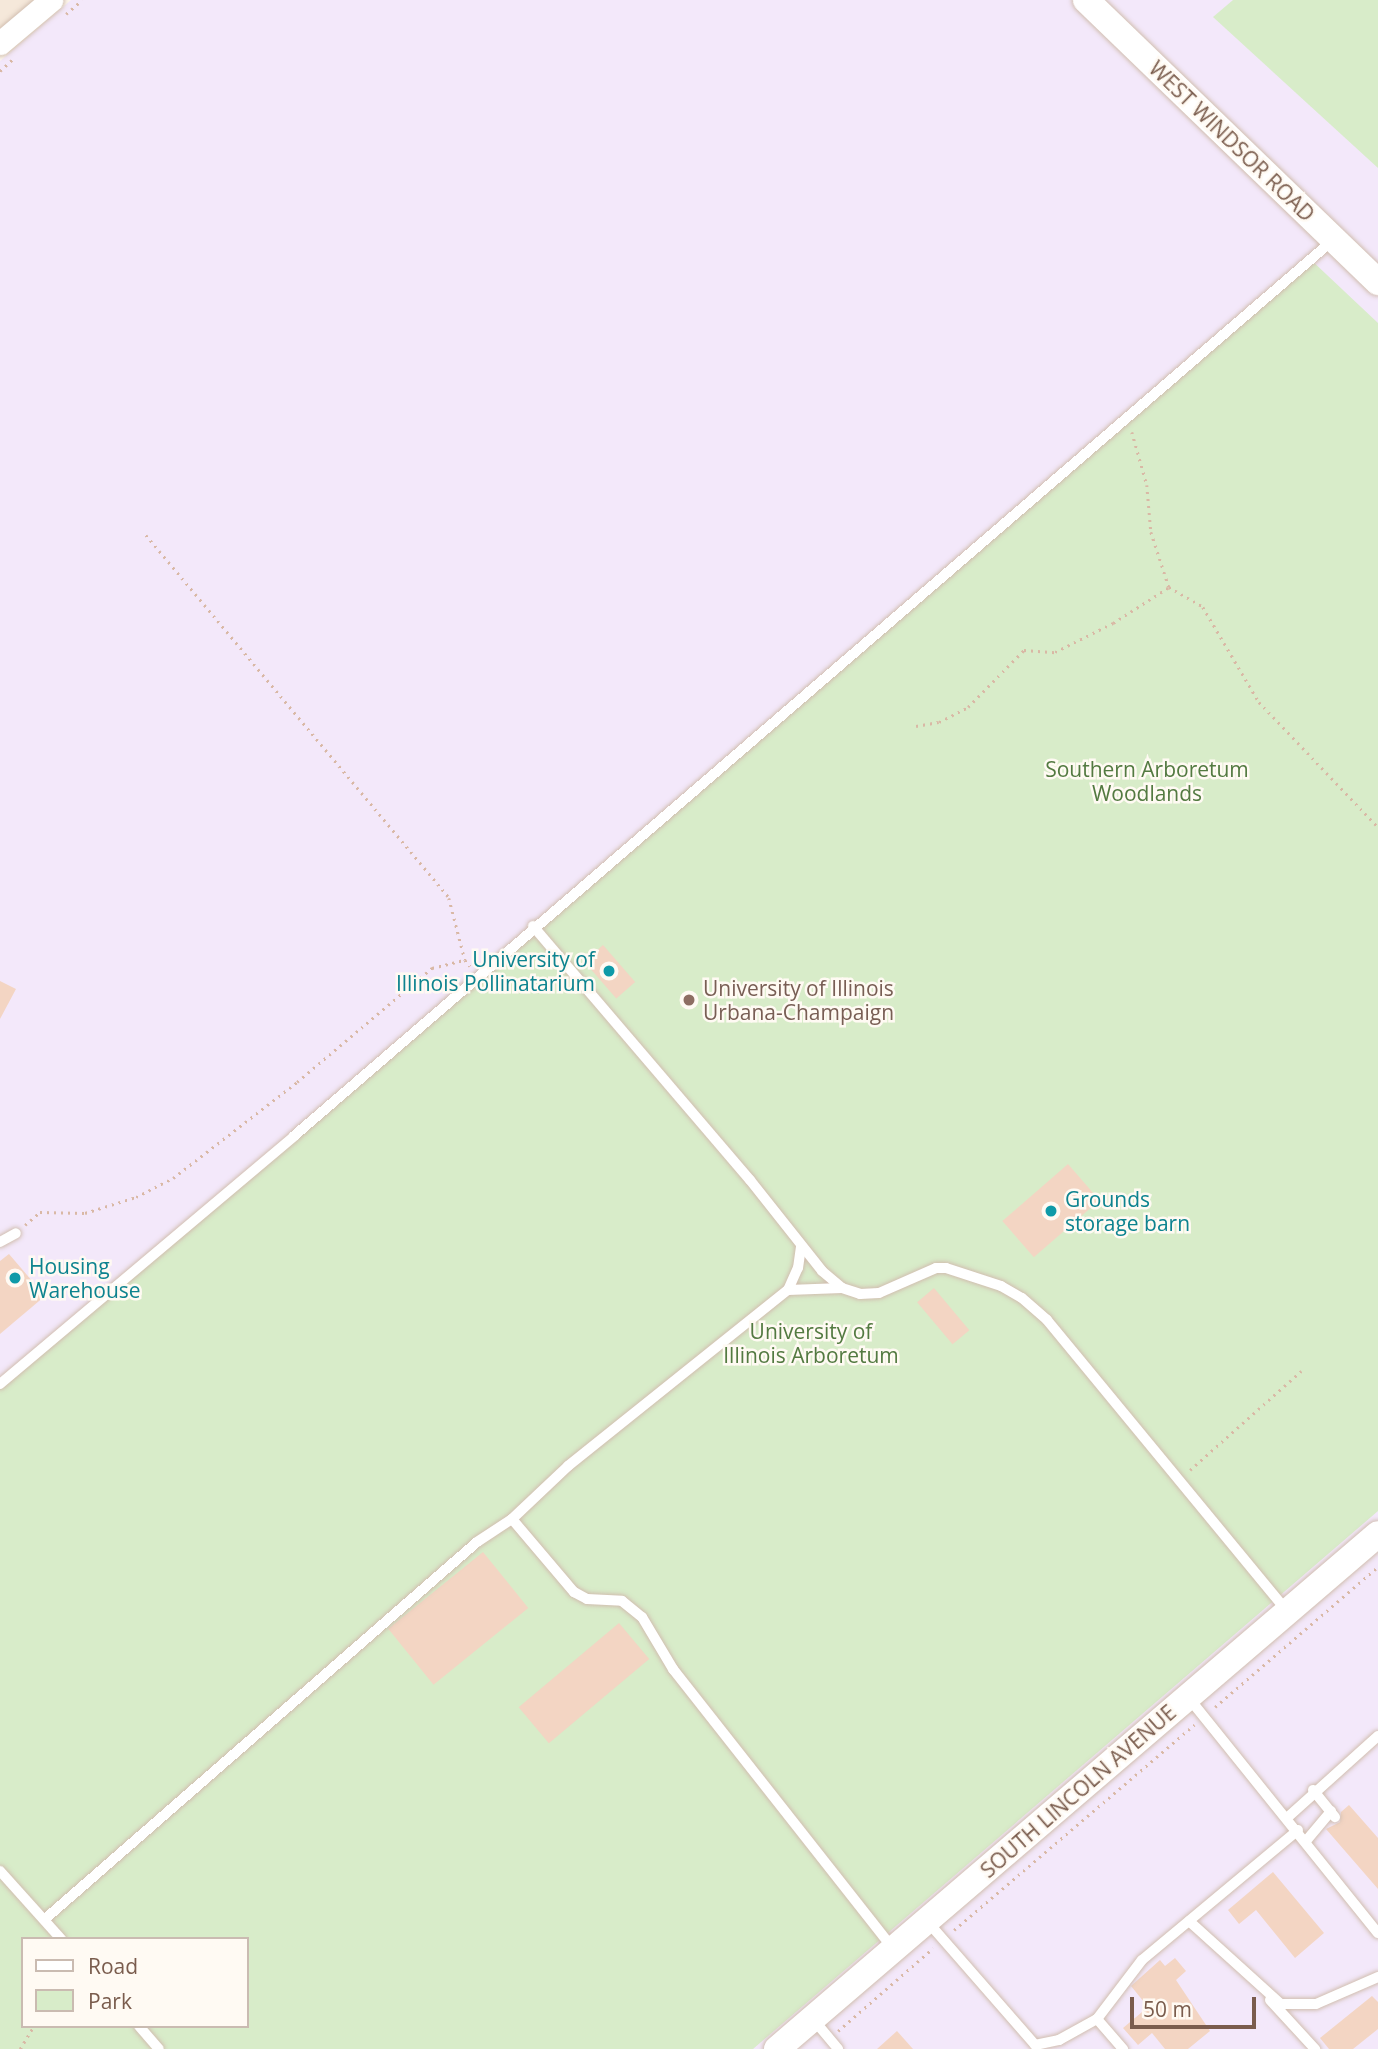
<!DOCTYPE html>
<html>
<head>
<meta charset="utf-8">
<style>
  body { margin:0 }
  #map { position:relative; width:1378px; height:2049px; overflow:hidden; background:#fdf6ec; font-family:"Open Sans",sans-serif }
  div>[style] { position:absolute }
  .residential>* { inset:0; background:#f5e8da }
  .education>* { inset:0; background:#f3e8fa }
  .green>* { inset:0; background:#d8ecc9 }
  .building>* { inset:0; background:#f3d5c3; transform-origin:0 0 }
  .path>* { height:2.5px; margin-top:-1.25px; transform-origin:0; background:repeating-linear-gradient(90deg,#d9b8a5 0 2px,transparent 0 7px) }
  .roads { filter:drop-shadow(0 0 2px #d1beb0) drop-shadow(0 0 2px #d1beb0) }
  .service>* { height:10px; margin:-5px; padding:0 5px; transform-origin:5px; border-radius:5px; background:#fff }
  .tertiary>* { height:23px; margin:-11.5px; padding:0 11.5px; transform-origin:11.5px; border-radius:11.5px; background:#fff }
  .secondary>* { height:26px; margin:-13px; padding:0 13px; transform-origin:13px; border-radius:13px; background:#fff }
  .dots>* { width:19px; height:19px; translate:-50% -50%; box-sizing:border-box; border:4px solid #fffaf3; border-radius:50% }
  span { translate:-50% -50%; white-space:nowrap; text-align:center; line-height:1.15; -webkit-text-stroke:5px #fffaf3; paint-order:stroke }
  .street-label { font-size:21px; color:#7a5c4d }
  .park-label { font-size:21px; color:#537a41 }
  .culture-label { font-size:21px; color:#0d838f }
  .right { translate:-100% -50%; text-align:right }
  .left { translate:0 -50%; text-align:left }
  .education-label { font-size:21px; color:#785e54 }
  .legend { position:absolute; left:21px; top:1937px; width:228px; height:91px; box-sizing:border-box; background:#fffaf3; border:2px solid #cabbb1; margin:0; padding:9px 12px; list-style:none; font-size:21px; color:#7a5c4d }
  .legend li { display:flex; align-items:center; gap:14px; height:35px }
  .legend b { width:35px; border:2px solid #cabbb1 }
  .scale { position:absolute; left:1130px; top:1997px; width:126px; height:32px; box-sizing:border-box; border:4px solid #7a5c4d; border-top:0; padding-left:9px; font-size:21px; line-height:24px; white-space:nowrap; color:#7a5c4d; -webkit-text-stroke:5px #fffaf3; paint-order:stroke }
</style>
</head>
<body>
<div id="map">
  <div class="residential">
    <div style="clip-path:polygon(0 0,34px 0,0 29px)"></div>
  </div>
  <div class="education">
    <div style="clip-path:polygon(evenodd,71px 0,1378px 0,1378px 2049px,0 2049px,0 61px,71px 0,23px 1939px,247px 1939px,247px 2026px,23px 2026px,23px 1939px)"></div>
  </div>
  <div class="green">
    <div style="clip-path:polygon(1233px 0,1378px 0,1378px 168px,1213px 17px)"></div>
    <div style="clip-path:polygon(evenodd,1309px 258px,1378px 323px,1378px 1511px,753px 2049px,0 2049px,0 1382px,294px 1136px,1309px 258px,23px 1939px,247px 1939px,247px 2026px,23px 2026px,23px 1939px)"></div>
  </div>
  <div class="building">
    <div style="left:603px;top:945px;width:49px;height:25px;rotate:49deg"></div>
    <div style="clip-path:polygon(0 981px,16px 989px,0 1019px)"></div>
    <div style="left:1068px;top:1164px;width:48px;height:87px;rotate:49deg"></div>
    <div style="clip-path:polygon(9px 1254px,45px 1296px,0 1334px,0 1261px)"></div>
    <div style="left:934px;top:1288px;width:55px;height:22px;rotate:50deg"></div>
    <div style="left:483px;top:1552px;width:72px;height:122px;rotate:51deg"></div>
    <div style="left:619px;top:1623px;width:47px;height:131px;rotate:50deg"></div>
    <div style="clip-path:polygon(1349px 1805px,1378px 1838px,1378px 1889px,1326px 1829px,1340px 1822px,1341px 1812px)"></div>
    <div style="clip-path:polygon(1273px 1872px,1324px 1933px,1295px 1958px,1256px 1910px,1239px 1924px,1228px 1910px)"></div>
    <div style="clip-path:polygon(1175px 1958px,1186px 1971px,1176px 1980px,1210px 2031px,1188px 2049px,1165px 2049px,1152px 2033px,1138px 2045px,1123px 2028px,1148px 2007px,1131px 1986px,1160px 1960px,1165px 1966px)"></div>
    <div style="clip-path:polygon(1372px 1996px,1378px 2002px,1378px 2029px,1353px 2049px,1329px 2049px,1320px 2038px)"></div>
    <div style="clip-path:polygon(897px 2031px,913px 2049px,877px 2049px)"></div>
  </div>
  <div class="path">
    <div style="left:66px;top:14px;width:21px;rotate:-41deg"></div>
    <div style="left:0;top:71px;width:18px;rotate:-43deg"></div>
    <div style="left:1132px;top:432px;width:55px;rotate:74.2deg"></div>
    <div style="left:1147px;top:485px;width:47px;rotate:85.1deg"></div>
    <div style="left:1151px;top:532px;width:58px;rotate:71.9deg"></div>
    <div style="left:1169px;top:587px;width:39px;rotate:30deg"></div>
    <div style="left:1203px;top:607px;width:110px;rotate:59.5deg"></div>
    <div style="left:1259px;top:702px;width:173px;rotate:46.4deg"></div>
    <div style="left:146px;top:535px;width:473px;rotate:50.1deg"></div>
    <div style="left:449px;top:898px;width:64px;rotate:75.5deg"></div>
    <div style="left:916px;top:726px;width:23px;rotate:-10deg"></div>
    <div style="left:939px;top:722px;width:33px;rotate:-27deg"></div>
    <div style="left:968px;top:707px;width:80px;rotate:-45.5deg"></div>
    <div style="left:1024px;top:650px;width:31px;rotate:4deg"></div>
    <div style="left:1055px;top:652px;width:65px;rotate:-26.6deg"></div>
    <div style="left:1113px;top:623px;width:67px;rotate:-32.7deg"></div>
    <div style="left:25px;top:1225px;width:20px;rotate:-41deg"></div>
    <div style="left:40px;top:1212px;width:45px;rotate:1.3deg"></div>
    <div style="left:85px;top:1213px;width:53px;rotate:-17.4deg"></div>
    <div style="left:136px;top:1197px;width:42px;rotate:-27.2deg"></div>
    <div style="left:173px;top:1178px;width:157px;rotate:-37.7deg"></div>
    <div style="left:297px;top:1082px;width:177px;rotate:-40.2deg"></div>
    <div style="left:432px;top:968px;width:34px;rotate:-14deg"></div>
    <div style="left:465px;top:960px;width:8px;rotate:50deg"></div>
    <div style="left:1190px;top:1470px;width:149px;rotate:-41.7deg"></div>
    <div style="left:1215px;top:1707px;width:215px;rotate:-40.7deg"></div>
    <div style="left:954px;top:1930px;width:316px;rotate:-40.5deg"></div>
    <div style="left:838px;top:2031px;width:126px;rotate:-41.1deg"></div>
    <div style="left:20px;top:2049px;width:27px;rotate:-59deg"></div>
  </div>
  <div class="roads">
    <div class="service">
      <div style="left:533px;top:926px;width:334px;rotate:49.5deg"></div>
      <div style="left:750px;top:1180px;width:116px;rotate:51.6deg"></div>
      <div style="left:822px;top:1271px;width:26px;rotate:40deg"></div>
      <div style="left:842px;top:1288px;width:19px;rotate:18deg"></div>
      <div style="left:860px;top:1294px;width:19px;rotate:-3deg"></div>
      <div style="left:879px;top:1293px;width:62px;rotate:-23.7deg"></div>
      <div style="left:936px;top:1268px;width:10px"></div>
      <div style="left:946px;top:1268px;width:58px;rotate:18.1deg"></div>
      <div style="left:1001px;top:1286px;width:24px;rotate:30deg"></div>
      <div style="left:1022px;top:1298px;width:33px;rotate:41deg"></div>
      <div style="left:1047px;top:1320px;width:377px;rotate:50.5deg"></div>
      <div style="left:0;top:1242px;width:18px;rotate:-29deg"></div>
      <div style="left:788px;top:1290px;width:54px;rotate:-2.1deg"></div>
      <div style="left:0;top:1384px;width:385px;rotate:-40.1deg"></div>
      <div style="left:294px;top:1136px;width:1372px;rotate:-40.77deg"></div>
      <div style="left:512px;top:1519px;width:96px;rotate:49.7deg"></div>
      <div style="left:574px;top:1592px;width:15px;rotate:28deg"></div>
      <div style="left:587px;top:1599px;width:35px;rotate:3deg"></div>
      <div style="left:622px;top:1601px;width:26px;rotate:39deg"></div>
      <div style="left:642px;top:1617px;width:61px;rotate:59.2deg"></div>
      <div style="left:673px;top:1669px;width:356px;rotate:51.8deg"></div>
      <div style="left:1188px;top:1697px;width:303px;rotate:51.2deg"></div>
      <div style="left:1313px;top:1790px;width:35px;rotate:51deg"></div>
      <div style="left:1288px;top:1817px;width:121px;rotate:-42deg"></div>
      <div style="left:1306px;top:1841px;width:39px;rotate:-50deg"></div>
      <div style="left:0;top:1871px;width:91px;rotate:48.1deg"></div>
      <div style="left:45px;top:1919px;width:573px;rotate:-41.11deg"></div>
      <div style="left:477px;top:1542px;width:42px;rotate:-33.3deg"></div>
      <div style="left:512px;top:1519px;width:77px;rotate:-43.4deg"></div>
      <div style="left:568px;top:1466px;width:282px;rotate:-38.7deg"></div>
      <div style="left:788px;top:1290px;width:24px;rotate:-66deg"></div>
      <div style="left:798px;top:1268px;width:22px;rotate:-82deg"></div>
      <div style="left:927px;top:1921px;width:164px;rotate:48.9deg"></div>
      <div style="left:1035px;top:2045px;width:25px;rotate:-12deg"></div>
      <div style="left:1059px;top:2040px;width:43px;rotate:-28.9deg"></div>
      <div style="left:1097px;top:2019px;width:74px;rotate:-52.7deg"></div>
      <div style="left:1142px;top:1960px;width:203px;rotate:-39.8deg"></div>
      <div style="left:1189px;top:1921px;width:124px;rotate:42.1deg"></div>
      <div style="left:1281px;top:2004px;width:35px"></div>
      <div style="left:1316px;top:2004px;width:68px;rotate:-23.5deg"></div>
      <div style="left:1270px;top:2000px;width:67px;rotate:47.4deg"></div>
      <div style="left:813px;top:2019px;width:39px;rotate:50deg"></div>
      <div style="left:1097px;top:2019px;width:40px;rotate:49deg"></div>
      <div style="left:139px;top:2026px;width:30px;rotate:49deg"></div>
    </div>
    <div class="tertiary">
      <div style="left:0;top:43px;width:67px;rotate:-40.1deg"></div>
    </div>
    <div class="secondary">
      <div style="left:1086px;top:0;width:406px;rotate:44deg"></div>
      <div style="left:777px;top:2049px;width:791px;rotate:-40.59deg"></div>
    </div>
  </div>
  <div class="dots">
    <div style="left:609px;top:971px;background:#0f9aa8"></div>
    <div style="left:689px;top:1000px;background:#8d6e63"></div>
    <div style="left:1051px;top:1211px;background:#0f9aa8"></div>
    <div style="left:15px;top:1278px;background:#0f9aa8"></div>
  </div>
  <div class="street-label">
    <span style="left:1232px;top:141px;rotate:44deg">WEST WINDSOR ROAD</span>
    <span style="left:1078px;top:1791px;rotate:-41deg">SOUTH LINCOLN AVENUE</span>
  </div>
  <div class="park-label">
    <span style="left:1147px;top:781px">Southern Arboretum<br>Woodlands</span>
    <span style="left:811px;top:1343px">University of<br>Illinois Arboretum</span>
  </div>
  <div class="culture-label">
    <span class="right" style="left:595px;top:971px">University of<br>Illinois Pollinatarium</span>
    <span class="left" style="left:1065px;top:1211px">Grounds<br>storage barn</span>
    <span class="left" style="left:29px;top:1278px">Housing<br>Warehouse</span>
  </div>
  <div class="education-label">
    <span class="left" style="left:703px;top:1000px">University of Illinois<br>Urbana-Champaign</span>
  </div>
  <ul class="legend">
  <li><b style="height:9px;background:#fff"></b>Road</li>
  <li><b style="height:19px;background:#d8ecc9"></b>Park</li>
  </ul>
  <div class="scale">50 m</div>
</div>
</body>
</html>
